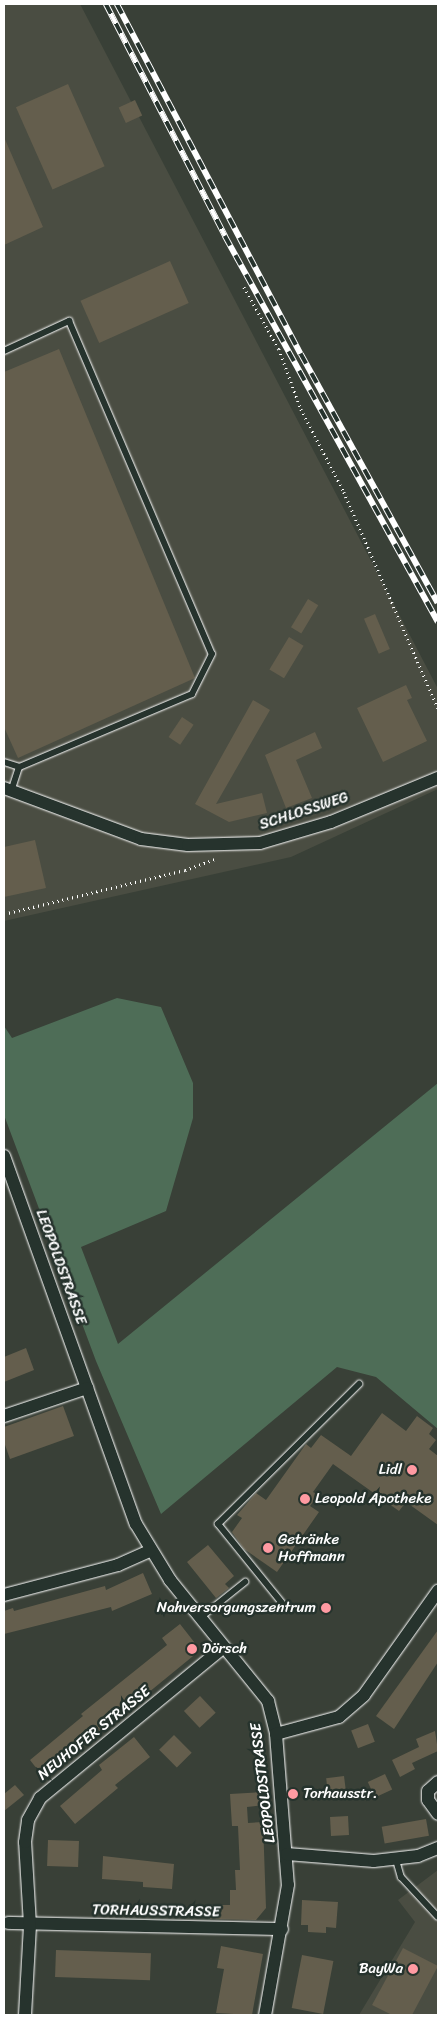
<!DOCTYPE html>
<html>
<head>
<meta charset="utf-8">
<style>
  body { margin:0 }
  #map { position:relative; width:442px; height:2019px; overflow:hidden; background:#394037; font-family:Sriracha,sans-serif }
  div>[style] { position:absolute }
  .built>* { inset:0; background:#4a4d42 }
  .green>* { inset:0; background:#4e6d57 }
  .building>* { inset:0; background:#645e4d; transform-origin:0 0 }
  .path>* { height:2.5px; margin-top:-1.25px; transform-origin:0; background:repeating-linear-gradient(90deg,#fff 0 1px,transparent 0 5px) }
  .roads { filter:drop-shadow(0 0 1px #fff) drop-shadow(0 0 1px #fff) }
  .lane>* { height:6px; margin:-3px; padding:0 3px; transform-origin:3px; border-radius:3px; background:#26332d }
  .street>* { height:12px; margin:-6px; padding:0 6px; transform-origin:6px; border-radius:6px; background:#26332d }
  .rail>* { height:5.5px; margin-top:-2.75px; transform-origin:0; background:repeating-linear-gradient(90deg,#26332d 0 11px,#fff 0 22px); box-sizing:border-box; border-block:1px solid #fff }
  .dots>* { width:14px; height:14px; translate:-50% -50%; box-sizing:border-box; border:2px solid #26332d; border-radius:50% }
  span { translate:-50% -50%; white-space:nowrap; text-align:center; line-height:1.15; -webkit-text-stroke:5px #26332d; paint-order:stroke }
  .street-label { font-size:15px; color:#fff }
  .poi-label { font-size:15px; color:#fff }
  .right { translate:-100% -50%; text-align:right }
  .left { translate:0 -50%; text-align:left }
  .frame { position:absolute; inset:0; border:5px solid #fff; pointer-events:none }
</style>
</head>
<body>
<div id="map">
  <div class="built">
    <div style="clip-path:polygon(4px 4px,80px 4px,438px 689px,438px 789px,291px 857px,4px 921px)"></div>
    <div style="clip-path:polygon(438px 1870px,438px 2015px,359px 2015px,415px 1922px,398px 1900px)"></div>
  </div>
  <div class="green">
    <div style="clip-path:polygon(117px 998px,161px 1007px,193px 1083px,193px 1118px,166px 1211px,81px 1247px,118px 1344px,438px 1083px,438px 1429px,376px 1377px,337px 1367px,161px 1514px,96px 1361px,4px 1115px,4px 1026px,12px 1038px)"></div>
  </div>
  <div class="building">
    <div style="left:68px;top:84px;width:90px;height:57px;rotate:66deg"></div>
    <div style="left:135px;top:100px;width:17px;height:18px;rotate:65deg"></div>
    <div style="clip-path:polygon(4px 137px,43px 227px,4px 245px)"></div>
    <div style="left:170px;top:261px;width:46px;height:98px;rotate:66deg"></div>
    <div style="clip-path:polygon(59px 349px,195px 678px,18px 758px,4px 727px,4px 372px)"></div>
    <div style="left:308px;top:599px;width:12px;height:33px;rotate:31deg"></div>
    <div style="left:375px;top:614px;width:38px;height:12px;rotate:67deg"></div>
    <div style="left:289px;top:637px;width:17px;height:38px;rotate:31deg"></div>
    <div style="clip-path:polygon(406px 685px,412px 698px,407px 700px,427px 741px,383px 762px,357px 708px)"></div>
    <div style="clip-path:polygon(253px 700px,270px 710px,216px 804px,262px 793px,267px 813px,229px 822px,195px 804px)"></div>
    <div style="left:182px;top:717px;width:14px;height:24px;rotate:34deg"></div>
    <div style="clip-path:polygon(315px 732px,322px 748px,296px 760px,312px 798px,286px 808px,265px 755px)"></div>
    <div style="clip-path:polygon(35px 840px,46px 888px,4px 897px,4px 847px)"></div>
    <div style="clip-path:polygon(26px 1348px,34px 1370px,4px 1382px,4px 1357px)"></div>
    <div style="clip-path:polygon(63px 1406px,74px 1436px,10px 1459px,4px 1442px,4px 1427px)"></div>
    <div style="clip-path:polygon(382px 1413px,406px 1431px,417px 1416px,433px 1428px,429px 1434px,436px 1440px,429px 1449px,438px 1456px,438px 1525px,406px 1502px,399px 1511px,333px 1464px,313px 1492px,318px 1495px,310px 1506px,319px 1512px,277px 1572px,244px 1549px,232px 1532px,242px 1518px,237px 1515px,256px 1493px,266px 1500px,306px 1444px,311px 1448px,321px 1435px,351px 1456px)"></div>
    <div style="clip-path:polygon(208px 1545px,234px 1576px,225px 1584px,229px 1588px,216px 1598px,187px 1562px)"></div>
    <div style="clip-path:polygon(143px 1573px,152px 1594px,112px 1611px,111px 1607px,4px 1634px,4px 1611px,13px 1608px,14px 1611px,105px 1586px,106px 1590px)"></div>
    <div style="clip-path:polygon(180px 1624px,198px 1647px,198px 1652px,44px 1778px,30px 1760px,83px 1716px,81px 1714px,167px 1645px,162px 1638px)"></div>
    <div style="clip-path:polygon(438px 1630px,438px 1662px,394px 1729px,376px 1716px)"></div>
    <div style="left:200px;top:1696px;width:23px;height:22px;rotate:47deg"></div>
    <div style="left:368px;top:1724px;width:19px;height:18px;rotate:69deg"></div>
    <div style="clip-path:polygon(435px 1731px,438px 1751px,412px 1763px,415px 1769px,400px 1777px,392px 1760px,419px 1747px,416px 1739px)"></div>
    <div style="left:174px;top:1735px;width:25px;height:21px;rotate:45deg"></div>
    <div style="clip-path:polygon(134px 1737px,150px 1757px,115px 1785px,118px 1788px,75px 1824px,60px 1806px,102px 1770px,99px 1765px)"></div>
    <div style="left:385px;top:1774px;width:17px;height:19px;rotate:65deg"></div>
    <div style="left:344px;top:1776px;width:17px;height:18px;rotate:83deg"></div>
    <div style="clip-path:polygon(15px 1785px,24px 1795px,4px 1811px,4px 1794px)"></div>
    <div style="clip-path:polygon(262px 1792px,263px 1805px,247px 1807px,248px 1823px,263px 1822px,266px 1908px,256px 1920px,210px 1919px,210px 1905px,230px 1905px,230px 1890px,236px 1890px,235px 1870px,240px 1870px,238px 1826px,232px 1826px,230px 1794px)"></div>
    <div style="left:348px;top:1816px;width:19px;height:18px;rotate:87deg"></div>
    <div style="left:426px;top:1819px;width:17px;height:45px;rotate:80deg"></div>
    <div style="left:48px;top:1840px;width:31px;height:26px;rotate:2deg"></div>
    <div style="clip-path:polygon(103px 1856px,174px 1864px,172px 1889px,143px 1887px,143px 1882px,102px 1879px)"></div>
    <div style="clip-path:polygon(302px 1900px,338px 1902px,336px 1928px,326px 1927px,326px 1933px,308px 1932px,308px 1925px,301px 1925px)"></div>
    <div style="clip-path:polygon(221px 1946px,263px 1954px,252px 2015px,216px 2013px,224px 1969px,217px 1968px)"></div>
    <div style="clip-path:polygon(403px 1948px,438px 1966px,412px 2015px,392px 2015px,372px 2005px)"></div>
    <div style="left:56px;top:1950px;width:95px;height:27px;rotate:2deg"></div>
    <div style="left:302px;top:1955px;width:32px;height:54px;rotate:11deg"></div>
  </div>
  <div class="path">
    <div style="left:244px;top:287px;width:71px;rotate:60.6deg"></div>
    <div style="left:279px;top:349px;width:64px;rotate:69.9deg"></div>
    <div style="left:301px;top:409px;width:93px;rotate:62.6deg"></div>
    <div style="left:344px;top:492px;width:236px;rotate:66.5deg"></div>
    <div style="left:4px;top:914px;width:186px;rotate:-13.7deg"></div>
    <div style="left:185px;top:870px;width:33px;rotate:-20deg"></div>
  </div>
  <div class="roads">
    <div class="lane">
      <div style="left:4px;top:351px;width:72px;rotate:-24.8deg"></div>
      <div style="left:69px;top:321px;width:362px;rotate:66.8deg"></div>
      <div style="left:212px;top:654px;width:45px;rotate:116.6deg"></div>
      <div style="left:192px;top:694px;width:188px;rotate:157.1deg"></div>
      <div style="left:19px;top:767px;width:25px;rotate:108deg"></div>
      <div style="left:4px;top:762px;width:16px;rotate:18deg"></div>
      <div style="left:282px;top:1603px;width:102px;rotate:-129deg"></div>
      <div style="left:218px;top:1524px;width:199px;rotate:-44.8deg"></div>
      <div style="left:200px;top:1618px;width:58px;rotate:-38.7deg"></div>
      <div style="left:396px;top:1860px;width:18px;rotate:74deg"></div>
      <div style="left:401px;top:1877px;width:54px;rotate:47.2deg"></div>
    </div>
    <div class="street">
      <div style="left:4px;top:788px;width:146px;rotate:20.4deg"></div>
      <div style="left:141px;top:839px;width:47px;rotate:7.3deg"></div>
      <div style="left:188px;top:845px;width:72px;rotate:-1.6deg"></div>
      <div style="left:260px;top:843px;width:74px;rotate:-16.5deg"></div>
      <div style="left:331px;top:822px;width:116px;rotate:-22.4deg"></div>
      <div style="left:4px;top:1156px;width:391px;rotate:70.3deg"></div>
      <div style="left:136px;top:1524px;width:66px;rotate:58.7deg"></div>
      <div style="left:170px;top:1580px;width:156px;rotate:51deg"></div>
      <div style="left:268px;top:1701px;width:34px;rotate:76deg"></div>
      <div style="left:276px;top:1734px;width:151px;rotate:85.5deg"></div>
      <div style="left:288px;top:1885px;width:132px;rotate:100deg"></div>
      <div style="left:4px;top:1416px;width:88px;rotate:-18.6deg"></div>
      <div style="left:4px;top:1595px;width:118px;rotate:-14.7deg"></div>
      <div style="left:118px;top:1565px;width:35px;rotate:-24deg"></div>
      <div style="left:276px;top:1734px;width:65px;rotate:-15.1deg"></div>
      <div style="left:339px;top:1717px;width:33px;rotate:-41deg"></div>
      <div style="left:364px;top:1695px;width:128px;rotate:-54.6deg"></div>
      <div style="left:438px;top:1782px;width:13px;rotate:138deg"></div>
      <div style="left:428px;top:1791px;width:9px;rotate:90deg"></div>
      <div style="left:428px;top:1800px;width:17px;rotate:54deg"></div>
      <div style="left:287px;top:1854px;width:87px;rotate:4.6deg"></div>
      <div style="left:374px;top:1861px;width:44px;rotate:-6.5deg"></div>
      <div style="left:418px;top:1856px;width:22px;rotate:-22deg"></div>
      <div style="left:8px;top:1923px;width:274px;rotate:1.3deg"></div>
      <div style="left:25px;top:2015px;width:90px;rotate:-86.8deg"></div>
      <div style="left:30px;top:1925px;width:83px;rotate:-93.4deg"></div>
      <div style="left:25px;top:1842px;width:22px;rotate:-82deg"></div>
      <div style="left:28px;top:1820px;width:25px;rotate:-61deg"></div>
      <div style="left:40px;top:1798px;width:238px;rotate:-39.4deg"></div>
    </div>
  </div>
  <div class="rail">
    <div style="left:106px;top:4px;width:261px;rotate:62.8deg"></div>
    <div style="left:225px;top:236px;width:441px;rotate:61.1deg"></div>
    <div style="left:117px;top:4px;width:395px;rotate:62.3deg"></div>
    <div style="left:301px;top:354px;width:284px;rotate:61.2deg"></div>
  </div>
  <div class="dots">
    <div style="left:412px;top:1470px;background:#ff9aa2"></div>
    <div style="left:305px;top:1499px;background:#ff9aa2"></div>
    <div style="left:268px;top:1548px;background:#ff9aa2"></div>
    <div style="left:326px;top:1608px;background:#ff9aa2"></div>
    <div style="left:192px;top:1649px;background:#ff9aa2"></div>
    <div style="left:293px;top:1794px;background:#ff9aa2"></div>
    <div style="left:413px;top:1969px;background:#ff9aa2"></div>
  </div>
  <div class="street-label">
    <span style="left:304px;top:811px;rotate:-18deg">SCHLOSSWEG</span>
    <span style="left:61px;top:1267px;rotate:70deg">LEOPOLDSTRASSE</span>
    <span style="left:94px;top:1733px;rotate:-39deg">NEUHOFER STRASSE</span>
    <span style="left:263px;top:1783px;rotate:-97deg">LEOPOLDSTRASSE</span>
    <span style="left:156px;top:1911px;rotate:1deg">TORHAUSSTRASSE</span>
  </div>
  <div class="poi-label">
    <span class="right" style="left:402px;top:1470px">Lidl</span>
    <span class="left" style="left:315px;top:1499px">Leopold Apotheke</span>
    <span class="left" style="left:278px;top:1548px">Getränke<br>Hoffmann</span>
    <span class="right" style="left:316px;top:1608px">Nahversorgungszentrum</span>
    <span class="left" style="left:202px;top:1649px">Dörsch</span>
    <span class="left" style="left:303px;top:1794px">Torhausstr.</span>
    <span class="right" style="left:403px;top:1969px">BayWa</span>
  </div>
  <div class="frame"></div>
</div>
</body>
</html>
